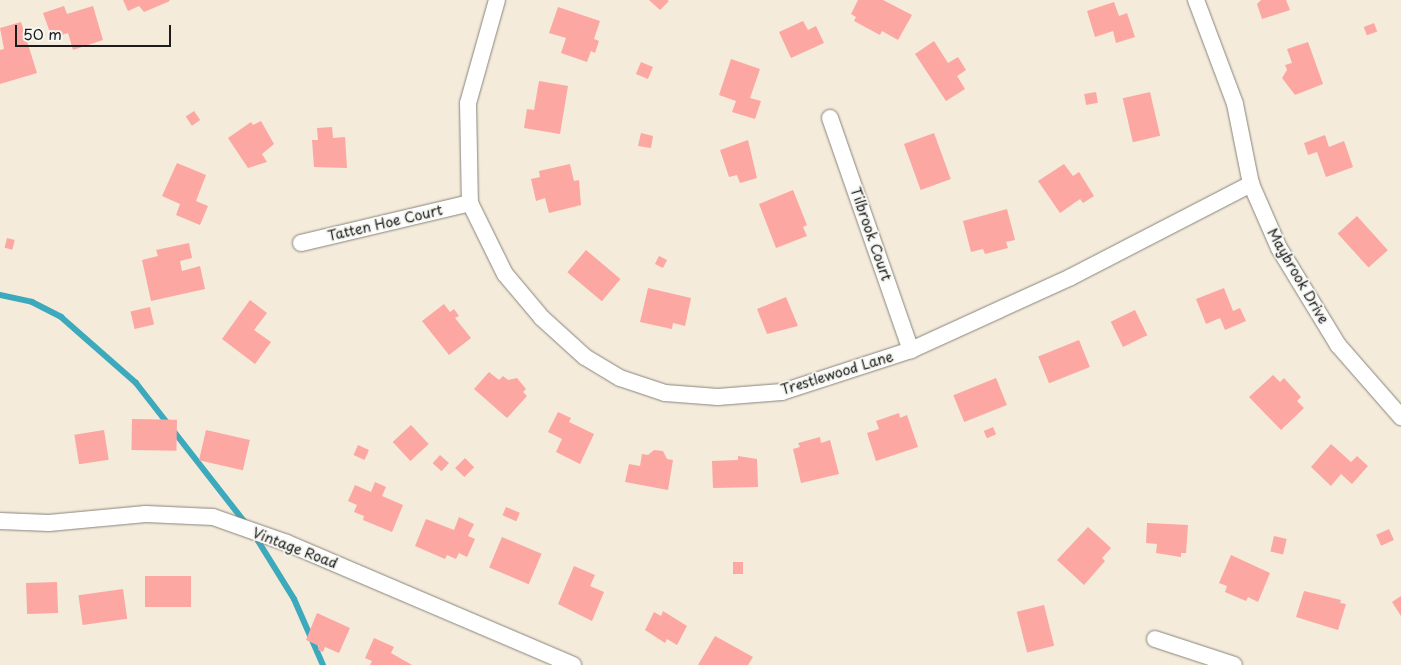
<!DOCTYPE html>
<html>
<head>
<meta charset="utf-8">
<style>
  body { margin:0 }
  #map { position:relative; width:1401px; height:665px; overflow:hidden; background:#f4ebdb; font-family:"Playpen Sans",sans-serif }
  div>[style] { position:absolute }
  .stream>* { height:6px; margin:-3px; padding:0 3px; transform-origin:3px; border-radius:3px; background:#3da9bc }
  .building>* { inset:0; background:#fca7a1; transform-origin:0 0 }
  .roads { filter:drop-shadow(0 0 1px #88847c) drop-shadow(0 0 1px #88847c) }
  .minor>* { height:16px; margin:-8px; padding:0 8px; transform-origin:8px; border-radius:8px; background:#fff }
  span { translate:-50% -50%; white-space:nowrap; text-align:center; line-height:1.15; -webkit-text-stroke:4px #f6f6f2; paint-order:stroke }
  .street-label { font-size:14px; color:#1c1c1c }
  .scale { position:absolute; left:15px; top:25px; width:156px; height:22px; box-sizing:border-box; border:2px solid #1c1c1c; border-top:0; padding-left:6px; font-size:15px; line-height:18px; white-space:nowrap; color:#1c1c1c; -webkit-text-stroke:4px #f6f6f2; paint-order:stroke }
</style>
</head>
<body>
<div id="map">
  <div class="stream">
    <div style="left:0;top:295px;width:33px;rotate:12deg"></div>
    <div style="left:32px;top:302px;width:33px;rotate:27deg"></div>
    <div style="left:61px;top:317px;width:100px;rotate:41.3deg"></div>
    <div style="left:136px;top:383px;width:179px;rotate:52deg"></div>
    <div style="left:255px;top:536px;width:74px;rotate:58.2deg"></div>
    <div style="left:294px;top:599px;width:72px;rotate:66.3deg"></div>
  </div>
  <div class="building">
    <div style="clip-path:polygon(123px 0,169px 0,170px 1px,144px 12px,139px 6px,128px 11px)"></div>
    <div style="clip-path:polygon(649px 0,667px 0,669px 1px,660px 10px)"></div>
    <div style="clip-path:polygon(858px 0,883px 0,912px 15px,898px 40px,882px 31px,880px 35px,854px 21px,856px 17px,851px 14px)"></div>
    <div style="clip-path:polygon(1261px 0,1286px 0,1290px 10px,1262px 19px,1257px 4px)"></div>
    <div style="clip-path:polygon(1114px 2px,1119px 16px,1127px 13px,1135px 37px,1116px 43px,1113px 31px,1095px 37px,1087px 11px)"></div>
    <div style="clip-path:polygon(64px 6px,67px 14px,93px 6px,103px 40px,73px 50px,68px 33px,52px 38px,43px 13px)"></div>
    <div style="clip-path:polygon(558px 7px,600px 21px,594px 39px,599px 41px,595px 53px,591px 51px,587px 62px,561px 53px,566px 38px,549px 33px)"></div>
    <div style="clip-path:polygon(803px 21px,808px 30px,816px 26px,824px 43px,791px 58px,779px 32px)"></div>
    <div style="clip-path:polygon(21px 22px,37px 73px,0 84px,0 50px,4px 49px,0 28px)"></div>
    <div style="left:1374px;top:23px;width:9px;height:11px;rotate:69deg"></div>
    <div style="clip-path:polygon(934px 41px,948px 63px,958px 57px,966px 70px,957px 76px,965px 89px,946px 101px,915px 54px)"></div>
    <div style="clip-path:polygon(1308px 42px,1323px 84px,1295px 95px,1282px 78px,1287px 70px,1285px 65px,1292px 63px,1287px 49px)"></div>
    <div style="clip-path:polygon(731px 59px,760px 69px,750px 98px,761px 101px,755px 119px,732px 112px,736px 101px,719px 95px)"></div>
    <div style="left:641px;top:62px;width:13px;height:13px;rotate:23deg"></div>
    <div style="clip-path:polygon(539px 81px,568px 86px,560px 134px,524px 128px,527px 109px,534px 110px)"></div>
    <div style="left:1096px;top:92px;width:11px;height:12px;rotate:80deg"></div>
    <div style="left:1150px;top:92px;width:45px;height:28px;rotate:77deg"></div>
    <div style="left:194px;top:111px;width:11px;height:10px;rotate:56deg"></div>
    <div style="clip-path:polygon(261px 121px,274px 144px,262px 154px,267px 162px,248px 168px,228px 138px,251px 122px,253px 125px)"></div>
    <div style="clip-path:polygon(332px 127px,333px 138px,345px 137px,347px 168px,314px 167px,312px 140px,318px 140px,317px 128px)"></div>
    <div style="clip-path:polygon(641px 133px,653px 136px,651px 148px,638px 146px)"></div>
    <div style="left:934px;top:133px;width:49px;height:32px;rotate:70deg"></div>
    <div style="clip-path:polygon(1325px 135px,1329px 147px,1344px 141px,1353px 167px,1326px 177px,1317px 152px,1308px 155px,1304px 143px)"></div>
    <div style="clip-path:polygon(748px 140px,757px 178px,740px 183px,737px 175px,729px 177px,720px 150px)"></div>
    <div style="clip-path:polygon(177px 163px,206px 175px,196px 201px,208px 206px,200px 225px,176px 215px,180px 204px,162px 196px)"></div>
    <div style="clip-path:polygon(570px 164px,574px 181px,579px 180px,581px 205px,549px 213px,545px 198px,536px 201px,531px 179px,540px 177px,539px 171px)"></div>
    <div style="clip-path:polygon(1064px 164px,1073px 176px,1079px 172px,1094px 196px,1083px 203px,1080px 199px,1060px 213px,1038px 181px)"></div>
    <div style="clip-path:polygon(793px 190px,807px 225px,803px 227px,807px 236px,776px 248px,759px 204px)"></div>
    <div style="clip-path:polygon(1007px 209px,1015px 240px,1006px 242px,1008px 248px,985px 254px,983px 249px,971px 252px,963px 221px)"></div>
    <div style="left:1357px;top:216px;width:46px;height:26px;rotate:48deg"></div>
    <div style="left:7px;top:238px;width:8px;height:10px;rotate:14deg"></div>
    <div style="clip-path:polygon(189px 243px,192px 258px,180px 261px,182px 271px,200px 266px,205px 289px,151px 301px,142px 260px,158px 256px,156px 250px)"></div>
    <div style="left:586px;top:250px;width:45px;height:29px;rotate:40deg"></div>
    <div style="left:659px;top:256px;width:9px;height:9px;rotate:27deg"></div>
    <div style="clip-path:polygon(648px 288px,691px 298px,685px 326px,673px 323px,672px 329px,640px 322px)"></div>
    <div style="clip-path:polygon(1224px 288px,1233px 311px,1240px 308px,1246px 321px,1225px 330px,1220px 318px,1206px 324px,1196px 299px)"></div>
    <div style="clip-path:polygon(786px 297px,798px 326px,767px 334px,757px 309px)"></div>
    <div style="clip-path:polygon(250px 300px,267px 313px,254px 330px,271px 342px,255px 364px,222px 339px)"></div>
    <div style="clip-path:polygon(444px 304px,450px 312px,454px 309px,459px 316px,455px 318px,471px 338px,449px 355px,422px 321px)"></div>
    <div style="left:150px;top:307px;width:18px;height:20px;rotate:77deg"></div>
    <div style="left:1135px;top:310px;width:28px;height:27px;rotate:64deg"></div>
    <div style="left:1079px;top:340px;width:29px;height:44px;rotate:68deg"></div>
    <div style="clip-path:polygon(489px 372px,499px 380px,503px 376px,508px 380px,517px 378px,526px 389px,523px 392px,527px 396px,507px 418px,474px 389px)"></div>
    <div style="clip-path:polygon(1273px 375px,1280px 382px,1284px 378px,1301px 397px,1297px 401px,1304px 408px,1281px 430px,1249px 397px)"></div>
    <div style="left:996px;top:378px;width:29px;height:46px;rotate:68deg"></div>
    <div style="clip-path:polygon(558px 412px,571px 418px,569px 422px,594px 434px,580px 464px,556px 452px,562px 439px,548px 432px)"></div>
    <div style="clip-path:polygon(899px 413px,900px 418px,907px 415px,918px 447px,876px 461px,867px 433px,879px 429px,876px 421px)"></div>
    <div style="left:132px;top:419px;width:45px;height:31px;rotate:1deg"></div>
    <div style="left:411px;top:425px;width:26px;height:25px;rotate:47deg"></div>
    <div style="left:993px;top:427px;width:8px;height:10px;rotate:67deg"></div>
    <div style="left:104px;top:430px;width:30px;height:30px;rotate:81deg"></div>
    <div style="left:206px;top:430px;width:45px;height:31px;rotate:13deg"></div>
    <div style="clip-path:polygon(820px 437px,821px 443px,830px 440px,839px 474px,801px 483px,793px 449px,800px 447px,798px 443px)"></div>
    <div style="clip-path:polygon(1331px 444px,1351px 462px,1357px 456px,1368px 466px,1352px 484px,1341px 474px,1331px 486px,1311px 467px)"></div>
    <div style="left:358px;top:445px;width:12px;height:11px;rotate:24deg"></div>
    <div style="clip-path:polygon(654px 450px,663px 451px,667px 459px,673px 460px,668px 490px,625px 482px,629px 464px,640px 466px,642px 454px,648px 455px)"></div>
    <div style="left:440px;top:455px;width:12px;height:11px;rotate:42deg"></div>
    <div style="clip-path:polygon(738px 456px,757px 459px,758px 487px,713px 488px,712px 461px,738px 460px)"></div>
    <div style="left:465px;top:458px;width:13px;height:14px;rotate:45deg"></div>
    <div style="clip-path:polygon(375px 482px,386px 487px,382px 496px,403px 505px,392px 532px,363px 520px,364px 516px,354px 512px,357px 505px,348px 501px,355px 485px,371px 492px)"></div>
    <div style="left:506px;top:507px;width:15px;height:9px;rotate:23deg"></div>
    <div style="clip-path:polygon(459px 517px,474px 524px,468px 536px,475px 539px,467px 557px,459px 553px,456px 559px,447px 555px,445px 559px,415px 546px,426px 519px,454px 530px)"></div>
    <div style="clip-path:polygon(1147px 523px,1188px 525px,1186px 553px,1181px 553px,1181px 557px,1156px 553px,1157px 544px,1146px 543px)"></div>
    <div style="clip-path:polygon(1088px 527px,1111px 548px,1102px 558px,1105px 561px,1084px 585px,1057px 560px)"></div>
    <div style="left:1389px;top:529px;width:12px;height:14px;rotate:66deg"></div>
    <div style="left:1274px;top:536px;width:13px;height:16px;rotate:13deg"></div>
    <div style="left:502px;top:537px;width:43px;height:33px;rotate:23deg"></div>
    <div style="clip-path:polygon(1231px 555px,1270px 573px,1258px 602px,1248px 597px,1246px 601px,1225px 592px,1227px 586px,1219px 583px)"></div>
    <div style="left:733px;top:562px;width:10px;height:12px"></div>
    <div style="clip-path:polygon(574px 566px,595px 575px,590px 586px,604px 592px,592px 621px,558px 604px)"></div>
    <div style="left:145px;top:576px;width:46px;height:31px"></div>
    <div style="left:57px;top:582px;width:31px;height:31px;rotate:88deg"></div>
    <div style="left:123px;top:589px;width:30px;height:45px;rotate:82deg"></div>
    <div style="clip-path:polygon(1304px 591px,1341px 600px,1340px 603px,1346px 604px,1338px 630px,1296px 617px)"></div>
    <div style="clip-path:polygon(1401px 596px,1401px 616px,1392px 602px)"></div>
    <div style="left:1044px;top:605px;width:42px;height:28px;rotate:76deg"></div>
    <div style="clip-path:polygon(663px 611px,687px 626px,677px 645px,667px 639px,665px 643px,645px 630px,654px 612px,661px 616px)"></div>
    <div style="clip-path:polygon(317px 613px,350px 628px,339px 653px,325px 647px,323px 652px,318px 650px,319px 646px,306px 640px)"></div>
    <div style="clip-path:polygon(715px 636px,753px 657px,748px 665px,698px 665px)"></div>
    <div style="clip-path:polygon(374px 638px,394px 647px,391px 653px,412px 665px,370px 665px,372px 661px,365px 658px)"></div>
  </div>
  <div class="roads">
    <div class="minor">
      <div style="left:497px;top:0;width:107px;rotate:105.7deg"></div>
      <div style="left:468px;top:103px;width:100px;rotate:88.9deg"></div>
      <div style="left:470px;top:203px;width:79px;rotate:63.8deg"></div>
      <div style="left:505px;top:274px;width:57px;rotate:49.9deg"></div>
      <div style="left:542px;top:318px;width:58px;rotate:42.2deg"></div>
      <div style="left:585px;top:357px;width:41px;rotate:31deg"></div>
      <div style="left:620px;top:378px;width:47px;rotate:18.4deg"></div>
      <div style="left:665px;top:393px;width:53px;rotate:4.3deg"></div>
      <div style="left:718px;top:397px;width:64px;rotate:-4.5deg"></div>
      <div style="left:782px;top:392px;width:136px;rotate:-18deg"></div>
      <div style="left:911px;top:350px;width:176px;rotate:-24.5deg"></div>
      <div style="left:1071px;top:277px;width:203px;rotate:-27.3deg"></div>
      <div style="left:1196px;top:0;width:111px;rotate:69.4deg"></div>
      <div style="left:1235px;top:104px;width:82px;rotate:78.7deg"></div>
      <div style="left:1251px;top:184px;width:70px;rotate:66.4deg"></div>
      <div style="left:1279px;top:248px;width:114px;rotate:58.7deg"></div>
      <div style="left:1338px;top:345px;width:96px;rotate:48.8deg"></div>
      <div style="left:830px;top:118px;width:246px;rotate:70.8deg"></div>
      <div style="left:301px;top:243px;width:174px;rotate:-13.3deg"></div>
      <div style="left:0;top:521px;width:49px;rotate:2.3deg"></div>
      <div style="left:49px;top:523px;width:97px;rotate:-5.3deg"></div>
      <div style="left:146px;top:514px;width:67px;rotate:2.6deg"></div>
      <div style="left:213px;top:517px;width:78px;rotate:19.4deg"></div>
      <div style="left:287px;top:543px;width:311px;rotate:23.1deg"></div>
      <div style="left:1155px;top:639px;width:83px;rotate:18.2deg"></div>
    </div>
  </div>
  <div class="street-label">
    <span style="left:385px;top:223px;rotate:-13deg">Tatten Hoe Court</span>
    <span style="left:871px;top:234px;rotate:71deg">Tilbrook Court</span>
    <span style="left:1298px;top:276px;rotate:60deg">Maybrook Drive</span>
    <span style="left:837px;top:373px;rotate:-17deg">Trestlewood Lane</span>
    <span style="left:295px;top:548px;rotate:21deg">Vintage Road</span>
  </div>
  <div class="scale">50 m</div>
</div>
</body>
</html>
